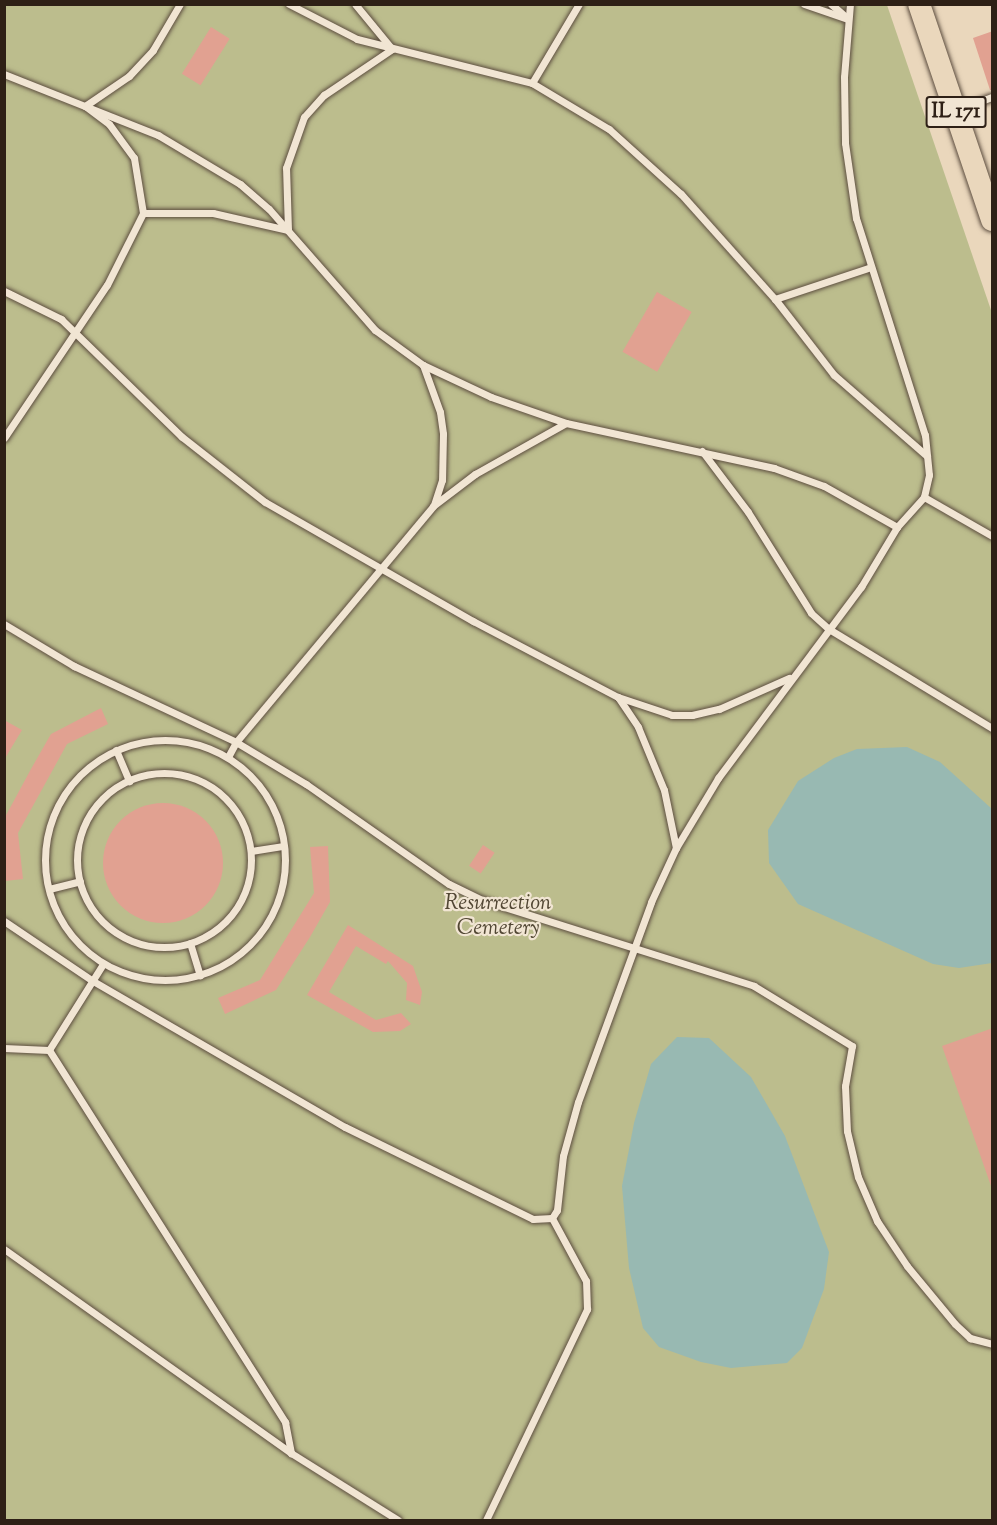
<!DOCTYPE html>
<html>
<head>
<meta charset="utf-8">
<style>
  body { margin:0 }
  #map { position:relative; width:997px; height:1525px; overflow:hidden; background:#ead7bc; font-family:"Sorts Mill Goudy",serif }
  div>[style] { position:absolute }
  .green>* { inset:0; background:#bcbd8d }
  .water>* { inset:0; background:#98b9b2 }
  .building>* { inset:0; background:#e1a191; transform-origin:0 0 }
  .round { border-radius:50% }
  .roads { filter:drop-shadow(0 0 2px #5d4e40) drop-shadow(0 0 2px #5d4e40) }
  .service>* { height:7px; margin:-3.5px; padding:0 3.5px; transform-origin:3.5px; border-radius:3.5px; background:#f1e5d3 }
  .service>.ring { margin:-3.5px; padding:0; box-sizing:content-box; background:none; border:7px solid #f1e5d3; border-radius:50% }
  .primary>* { height:22px; margin:-11px; padding:0 11px; transform-origin:11px; border-radius:11px; background:#ead7bc }
  span { translate:-50% -50%; white-space:nowrap; text-align:center; line-height:1.15; -webkit-text-stroke:4.5px #f1e5d3; paint-order:stroke }
  .shield-label span { padding:2px 4px; background:#f1e5d3; border:2px solid; border-radius:4px; -webkit-text-stroke-width:0 }
  .shield-label { font-size:21px; color:#2e2016; font-weight:700 }
  .park-label { font-size:22px; color:#524734; font-style:italic }
  .frame { position:absolute; inset:0; border:6px solid #2e2016; pointer-events:none }
</style>
</head>
<body>
<div id="map">
  <div class="green">
    <div style="clip-path:polygon(5px 5px,887px 5px,992px 313px,992px 1520px,5px 1520px)"></div>
  </div>
  <div class="water">
    <div style="clip-path:polygon(907px 747px,940px 762px,992px 809px,992px 963px,959px 968px,933px 964px,798px 904px,769px 863px,768px 830px,798px 781px,834px 758px,857px 749px)"></div>
    <div style="clip-path:polygon(677px 1037px,709px 1038px,751px 1077px,785px 1136px,829px 1252px,824px 1289px,802px 1348px,787px 1363px,731px 1368px,701px 1362px,659px 1347px,643px 1328px,629px 1268px,622px 1186px,634px 1123px,651px 1064px)"></div>
  </div>
  <div class="building">
    <div style="left:211px;top:27px;width:22px;height:55px;rotate:32deg"></div>
    <div style="clip-path:polygon(993px 31px,993px 90px,990px 90px,973px 38px)"></div>
    <div style="left:657px;top:292px;width:40px;height:69px;rotate:30deg"></div>
    <div style="clip-path:polygon(101px 708px,108px 724px,67px 744px,18px 833px,23px 879px,5px 881px,4px 819px,31px 769px,51px 734px)"></div>
    <div style="clip-path:polygon(4px 720px,22px 730px,4px 760px)"></div>
    <div class="round" style="left:103px;top:803px;width:120px;height:120px"></div>
    <div style="left:483px;top:845px;width:14px;height:25px;rotate:34deg"></div>
    <div style="clip-path:polygon(328px 846px,330px 902px,310px 937px,276px 990px,225px 1014px,218px 998px,260px 980px,314px 893px,310px 847px)"></div>
    <div style="clip-path:polygon(348px 925px,413px 966px,422px 992px,420px 1005px,406px 1000px,407px 983px,388px 961px,386px 964px,356px 946px,329px 992px,376px 1020px,401px 1013px,411px 1024px,400px 1031px,373px 1032px,307px 995px)"></div>
    <div style="clip-path:polygon(993px 1028px,993px 1186px,991px 1186px,942px 1046px)"></div>
  </div>
  <div class="roads">
    <div class="service">
      <div style="left:289px;top:4px;width:76px;rotate:27.2deg"></div>
      <div style="left:357px;top:39px;width:180px;rotate:14.1deg"></div>
      <div style="left:532px;top:83px;width:90px;rotate:30.9deg"></div>
      <div style="left:609px;top:129px;width:97px;rotate:42.1deg"></div>
      <div style="left:681px;top:194px;width:141px;rotate:48.2deg"></div>
      <div style="left:775px;top:299px;width:96px;rotate:52.2deg"></div>
      <div style="left:834px;top:375px;width:123px;rotate:41.1deg"></div>
      <div style="left:804px;top:4px;width:46px;rotate:18.8deg"></div>
      <div style="left:831px;top:4px;width:20px;rotate:41deg"></div>
      <div style="left:850px;top:4px;width:73px;rotate:94.7deg"></div>
      <div style="left:844px;top:77px;width:66px;rotate:89.1deg"></div>
      <div style="left:845px;top:143px;width:76px;rotate:81.7deg"></div>
      <div style="left:856px;top:218px;width:228px;rotate:72.4deg"></div>
      <div style="left:925px;top:435px;width:40px;rotate:84.3deg"></div>
      <div style="left:929px;top:475px;width:23px;rotate:103deg"></div>
      <div style="left:924px;top:497px;width:78px;rotate:29.8deg"></div>
      <div style="left:4px;top:74px;width:166px;rotate:21.6deg"></div>
      <div style="left:158px;top:135px;width:96px;rotate:30.9deg"></div>
      <div style="left:240px;top:184px;width:38px;rotate:41deg"></div>
      <div style="left:269px;top:209px;width:161px;rotate:48.8deg"></div>
      <div style="left:375px;top:330px;width:59px;rotate:36.1deg"></div>
      <div style="left:423px;top:365px;width:75px;rotate:25.2deg"></div>
      <div style="left:491px;top:397px;width:79px;rotate:19.1deg"></div>
      <div style="left:566px;top:423px;width:213px;rotate:12.2deg"></div>
      <div style="left:774px;top:468px;width:53px;rotate:19.8deg"></div>
      <div style="left:824px;top:486px;width:84px;rotate:29.3deg"></div>
      <div style="left:532px;top:83px;width:92px;rotate:-59.3deg"></div>
      <div style="left:958px;top:110px;width:36px;rotate:-21deg"></div>
      <div style="left:143px;top:213px;width:70px"></div>
      <div style="left:213px;top:213px;width:77px;rotate:12.8deg"></div>
      <div style="left:288px;top:230px;width:62px;rotate:-91.8deg"></div>
      <div style="left:286px;top:168px;width:54px;rotate:-70.6deg"></div>
      <div style="left:304px;top:117px;width:30px;rotate:-48deg"></div>
      <div style="left:324px;top:95px;width:82px;rotate:-34.1deg"></div>
      <div style="left:392px;top:49px;width:58px;rotate:-129.4deg"></div>
      <div style="left:4px;top:291px;width:64px;rotate:26.2deg"></div>
      <div style="left:61px;top:319px;width:169px;rotate:44.3deg"></div>
      <div style="left:182px;top:437px;width:105px;rotate:38.1deg"></div>
      <div style="left:265px;top:502px;width:240px;rotate:29.8deg"></div>
      <div style="left:473px;top:621px;width:164px;rotate:27.7deg"></div>
      <div style="left:618px;top:697px;width:57px;rotate:18.4deg"></div>
      <div style="left:672px;top:715px;width:20px"></div>
      <div style="left:692px;top:715px;width:28px;rotate:-13deg"></div>
      <div style="left:719px;top:709px;width:77px;rotate:-23.9deg"></div>
      <div style="left:775px;top:299px;width:101px;rotate:-18.4deg"></div>
      <div style="left:423px;top:365px;width:50px;rotate:70.1deg"></div>
      <div style="left:440px;top:412px;width:22px;rotate:82deg"></div>
      <div style="left:443px;top:434px;width:46px;rotate:91.2deg"></div>
      <div style="left:442px;top:480px;width:25px;rotate:108deg"></div>
      <div style="left:4px;top:438px;width:184px;rotate:-56.1deg"></div>
      <div style="left:107px;top:285px;width:80px;rotate:-63.4deg"></div>
      <div style="left:143px;top:213px;width:56px;rotate:-99.3deg"></div>
      <div style="left:134px;top:158px;width:42px;rotate:-126.3deg"></div>
      <div style="left:109px;top:124px;width:30px;rotate:-143deg"></div>
      <div style="left:85px;top:106px;width:53px;rotate:-34.3deg"></div>
      <div style="left:129px;top:76px;width:35px;rotate:-47deg"></div>
      <div style="left:153px;top:50px;width:53px;rotate:-59.6deg"></div>
      <div style="left:702px;top:451px;width:76px;rotate:53deg"></div>
      <div style="left:748px;top:512px;width:119px;rotate:58deg"></div>
      <div style="left:811px;top:613px;width:24px;rotate:42deg"></div>
      <div style="left:829px;top:629px;width:191px;rotate:31.3deg"></div>
      <div style="left:4px;top:624px;width:82px;rotate:31deg"></div>
      <div style="left:74px;top:666px;width:179px;rotate:25.1deg"></div>
      <div style="left:236px;top:742px;width:82px;rotate:31deg"></div>
      <div style="left:306px;top:784px;width:174px;rotate:35deg"></div>
      <div style="left:449px;top:884px;width:37px;rotate:26deg"></div>
      <div style="left:482px;top:900px;width:285px;rotate:17.5deg"></div>
      <div style="left:754px;top:986px;width:115px;rotate:31.5deg"></div>
      <div style="left:852px;top:1046px;width:41px;rotate:99.9deg"></div>
      <div style="left:845px;top:1086px;width:45px;rotate:87.5deg"></div>
      <div style="left:847px;top:1131px;width:47px;rotate:76.6deg"></div>
      <div style="left:858px;top:1177px;width:48px;rotate:66.6deg"></div>
      <div style="left:877px;top:1221px;width:54px;rotate:56.3deg"></div>
      <div style="left:907px;top:1266px;width:75px;rotate:50.4deg"></div>
      <div style="left:955px;top:1324px;width:21px;rotate:43deg"></div>
      <div style="left:970px;top:1338px;width:23px;rotate:15deg"></div>
      <div style="left:618px;top:697px;width:36px;rotate:56deg"></div>
      <div style="left:638px;top:727px;width:68px;rotate:67.6deg"></div>
      <div style="left:664px;top:790px;width:59px;rotate:78.3deg"></div>
      <div class="ring" style="left:45px;top:740px;width:233px;height:233px"></div>
      <div style="left:116px;top:750px;width:34px;rotate:67deg"></div>
      <div style="left:228px;top:757px;width:17px;rotate:-62deg"></div>
      <div style="left:236px;top:742px;width:307px;rotate:-50.1deg"></div>
      <div style="left:433px;top:506px;width:53px;rotate:-37.3deg"></div>
      <div style="left:475px;top:474px;width:104px;rotate:-29.3deg"></div>
      <div class="ring" style="left:77px;top:773px;width:167px;height:167px"></div>
      <div style="left:251px;top:851px;width:33px;rotate:-9deg"></div>
      <div style="left:49px;top:889px;width:32px;rotate:-14deg"></div>
      <div style="left:4px;top:921px;width:107px;rotate:34deg"></div>
      <div style="left:93px;top:981px;width:291px;rotate:30.1deg"></div>
      <div style="left:345px;top:1127px;width:209px;rotate:26.1deg"></div>
      <div style="left:533px;top:1219px;width:19px;rotate:-3deg"></div>
      <div style="left:552px;top:1218px;width:9px;rotate:-58deg"></div>
      <div style="left:557px;top:1210px;width:54px;rotate:-83.7deg"></div>
      <div style="left:563px;top:1156px;width:56px;rotate:-74.5deg"></div>
      <div style="left:578px;top:1102px;width:213px;rotate:-69.9deg"></div>
      <div style="left:651px;top:902px;width:60px;rotate:-65.2deg"></div>
      <div style="left:676px;top:848px;width:82px;rotate:-59deg"></div>
      <div style="left:718px;top:778px;width:239px;rotate:-53.2deg"></div>
      <div style="left:861px;top:587px;width:70px;rotate:-59deg"></div>
      <div style="left:897px;top:527px;width:40px;rotate:-48deg"></div>
      <div style="left:190px;top:943px;width:34px;rotate:73deg"></div>
      <div style="left:4px;top:1048px;width:45px;rotate:2.5deg"></div>
      <div style="left:49px;top:1050px;width:102px;rotate:-57.9deg"></div>
      <div style="left:49px;top:1050px;width:441px;rotate:57.6deg"></div>
      <div style="left:285px;top:1422px;width:32px;rotate:79deg"></div>
      <div style="left:4px;top:1249px;width:352px;rotate:35.4deg"></div>
      <div style="left:291px;top:1453px;width:126px;rotate:32.1deg"></div>
      <div style="left:486px;top:1520px;width:234px;rotate:-64.4deg"></div>
      <div style="left:587px;top:1309px;width:28px;rotate:-92deg"></div>
      <div style="left:586px;top:1281px;width:72px;rotate:-118.4deg"></div>
    </div>
    <div class="primary">
      <div style="left:919px;top:4px;width:228px;rotate:71.3deg"></div>
    </div>
  </div>
  <div class="shield-label">
    <span style="left:956px;top:112px">IL 171</span>
  </div>
  <div class="park-label">
    <span style="left:498px;top:917px">Resurrection<br>Cemetery</span>
  </div>
  <div class="frame"></div>
</div>
</body>
</html>
